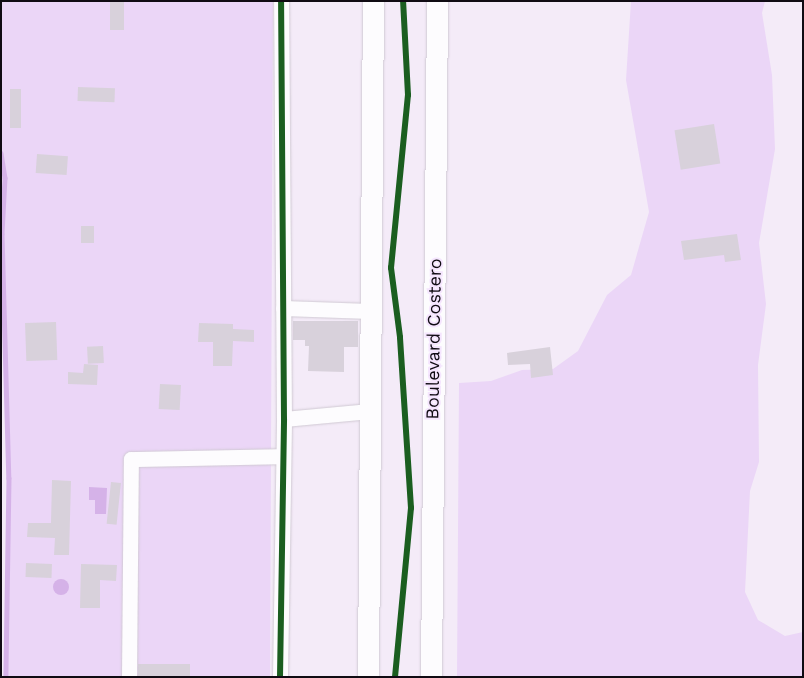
<!DOCTYPE html>
<html>
<head>
<meta charset="utf-8">
<style>
  body { margin:0 }
  #map { position:relative; width:804px; height:678px; overflow:hidden; background:#f4ebf8; font-family:"Work Sans",sans-serif }
  div>[style] { position:absolute }
  .green>* { inset:0; background:#ebd6f7 }
  .water>* { inset:0; background:#d5b2e8 }
  .round { border-radius:50% }
  .stream>* { height:4.5px; margin:-2.25px; padding:0 2.25px; transform-origin:2.25px; border-radius:2.25px; background:#d5b2e8 }
  .building>* { inset:0; background:#d8d1db; transform-origin:0 0 }
  .roads { filter:drop-shadow(0 0 1px #d0c9d3) drop-shadow(0 0 1px #d0c9d3) }
  .street>* { height:15px; margin:-7.5px; padding:0 7.5px; transform-origin:7.5px; border-radius:7.5px; background:#fdfcfe }
  .secondary>* { height:21px; margin:-10.5px; padding:0 10.5px; transform-origin:10.5px; border-radius:10.5px; background:#fdfcfe }
  .cycleway>* { height:6px; margin:-3px; padding:0 3px; transform-origin:3px; border-radius:3px; background:#1b5e20 }
  span { translate:-50% -50%; white-space:nowrap; text-align:center; line-height:1.15; -webkit-text-stroke:4px #f5e5fe; paint-order:stroke }
  .street-label { font-size:18px; color:#100b13 }
  .frame { position:absolute; inset:0; border:2px solid #100b13; pointer-events:none }
</style>
</head>
<body>
<div id="map">
  <div class="green">
    <div style="clip-path:polygon(1px 1px,273px 1px,270px 677px,6px 677px,9px 478px,2px 234px,5px 178px,1px 153px)"></div>
    <div style="clip-path:polygon(631px 1px,765px 1px,762px 13px,772px 75px,775px 149px,759px 243px,766px 304px,758px 365px,759px 462px,750px 491px,745px 592px,758px 620px,785px 636px,803px 632px,803px 677px,457px 677px,459px 383px,491px 381px,522px 370px,553px 369px,578px 351px,607px 295px,631px 275px,649px 212px,626px 80px)"></div>
  </div>
  <div class="water">
    <div style="clip-path:polygon(89px 487px,107px 488px,106px 514px,95px 514px,95px 500px,89px 500px)"></div>
    <div class="round" style="left:53px;top:579px;width:16px;height:16px"></div>
  </div>
  <div class="stream">
    <div style="left:1px;top:153px;width:25px;rotate:81deg"></div>
    <div style="left:5px;top:178px;width:56px;rotate:93.1deg"></div>
    <div style="left:2px;top:234px;width:244px;rotate:88.4deg"></div>
    <div style="left:9px;top:478px;width:199px;rotate:90.9deg"></div>
  </div>
  <div class="building">
    <div style="left:110px;top:1px;width:14px;height:29px"></div>
    <div style="left:78px;top:87px;width:37px;height:14px;rotate:2deg"></div>
    <div style="left:10px;top:89px;width:11px;height:39px"></div>
    <div style="left:714px;top:124px;width:40px;height:40px;rotate:81deg"></div>
    <div style="left:37px;top:154px;width:31px;height:19px;rotate:4deg"></div>
    <div style="left:81px;top:226px;width:13px;height:17px"></div>
    <div style="clip-path:polygon(737px 234px,741px 260px,725px 262px,724px 255px,684px 260px,681px 241px)"></div>
    <div style="clip-path:polygon(293px 321px,358px 321px,358px 347px,344px 347px,344px 372px,308px 371px,309px 346px,305px 346px,305px 340px,293px 340px)"></div>
    <div style="left:56px;top:322px;width:38px;height:31px;rotate:88deg"></div>
    <div style="clip-path:polygon(199px 323px,233px 324px,233px 329px,254px 330px,254px 342px,233px 341px,232px 366px,213px 366px,213px 342px,198px 342px)"></div>
    <div style="left:103px;top:346px;width:17px;height:16px;rotate:87deg"></div>
    <div style="clip-path:polygon(550px 347px,553px 375px,531px 378px,530px 364px,508px 365px,507px 353px)"></div>
    <div style="clip-path:polygon(84px 364px,98px 365px,97px 385px,68px 384px,68px 372px,83px 373px)"></div>
    <div style="left:160px;top:384px;width:21px;height:25px;rotate:3deg"></div>
    <div style="clip-path:polygon(52px 480px,71px 481px,69px 555px,54px 555px,55px 538px,27px 537px,28px 523px,51px 523px)"></div>
    <div style="left:111px;top:482px;width:10px;height:42px;rotate:6deg"></div>
    <div style="left:26px;top:563px;width:26px;height:14px;rotate:2deg"></div>
    <div style="clip-path:polygon(81px 564px,117px 565px,116px 581px,100px 580px,100px 608px,80px 608px)"></div>
    <div style="left:190px;top:664px;width:13px;height:52px;rotate:90deg"></div>
  </div>
  <div class="roads">
    <div class="street">
      <div style="left:283px;top:308px;width:87px;rotate:2deg"></div>
      <div style="left:284px;top:419px;width:86px;rotate:-5.3deg"></div>
      <div style="left:129px;top:677px;width:218px;rotate:-89.5deg"></div>
      <div style="left:131px;top:459px;width:152px;rotate:-1.1deg"></div>
      <div style="left:280px;top:677px;width:258px;rotate:-89.1deg"></div>
      <div style="left:284px;top:419px;width:418px;rotate:-90.4deg"></div>
    </div>
    <div class="secondary">
      <div style="left:368px;top:677px;width:676px;rotate:-89.58deg"></div>
      <div style="left:431px;top:677px;width:676px;rotate:-89.49deg"></div>
    </div>
  </div>
  <div class="cycleway">
    <div style="left:280px;top:677px;width:258px;rotate:-89.1deg"></div>
    <div style="left:284px;top:419px;width:418px;rotate:-90.4deg"></div>
    <div style="left:395px;top:677px;width:170px;rotate:-84.6deg"></div>
    <div style="left:411px;top:508px;width:171px;rotate:-93.7deg"></div>
    <div style="left:400px;top:337px;width:70px;rotate:-97.4deg"></div>
    <div style="left:391px;top:268px;width:174px;rotate:-84.4deg"></div>
    <div style="left:408px;top:95px;width:94px;rotate:-93deg"></div>
  </div>
  <div class="street-label">
    <span style="left:434px;top:339px;rotate:-89deg">Boulevard Costero</span>
  </div>
  <div class="frame"></div>
</div>
</body>
</html>
